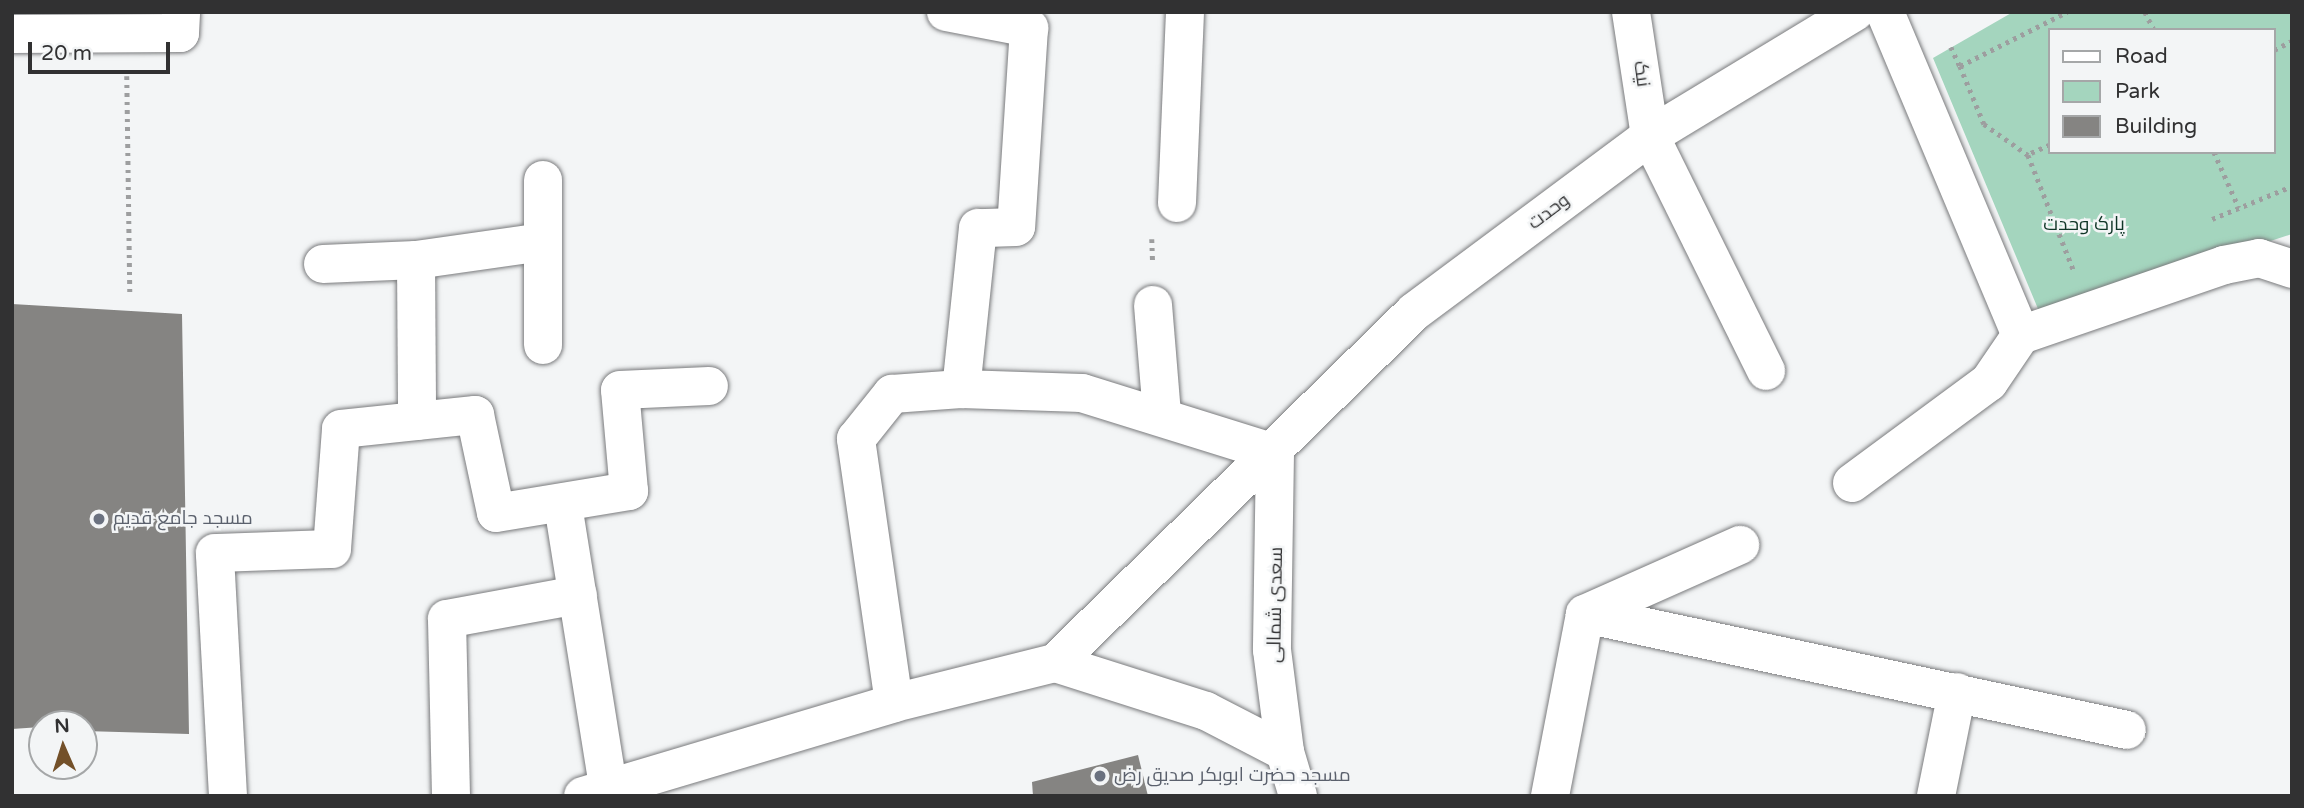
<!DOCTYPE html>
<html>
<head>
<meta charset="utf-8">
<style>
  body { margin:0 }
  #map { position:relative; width:2304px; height:808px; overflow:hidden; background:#f3f5f6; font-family:"Varela Round",Cairo,sans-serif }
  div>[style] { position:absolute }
  .green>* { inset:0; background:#a4d5be }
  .building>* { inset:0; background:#858482 }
  .path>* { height:4.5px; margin-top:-2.25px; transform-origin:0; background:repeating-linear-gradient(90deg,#9d9e9f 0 3.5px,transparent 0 8.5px) }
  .roads { filter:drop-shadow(0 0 2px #7a7b7d) drop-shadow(0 0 2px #7a7b7d) }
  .minor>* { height:38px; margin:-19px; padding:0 19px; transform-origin:19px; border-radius:19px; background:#fff }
  .dots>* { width:19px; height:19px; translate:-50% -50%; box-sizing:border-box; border:4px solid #f3f5f6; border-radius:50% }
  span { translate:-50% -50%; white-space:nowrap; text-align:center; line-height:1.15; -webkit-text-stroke:5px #f3f5f6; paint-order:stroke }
  .street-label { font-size:19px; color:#313132 }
  .park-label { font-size:19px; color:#0f3526 }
  .worship-label { font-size:19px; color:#5b616d }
  .left { translate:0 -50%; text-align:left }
  .frame { position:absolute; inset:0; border:14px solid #313132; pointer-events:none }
  .legend { position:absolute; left:2048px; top:28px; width:228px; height:126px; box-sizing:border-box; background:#f3f5f6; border:2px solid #a5a7a8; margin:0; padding:9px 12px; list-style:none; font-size:21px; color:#313132 }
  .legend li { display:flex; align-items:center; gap:14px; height:35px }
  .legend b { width:35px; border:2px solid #a5a7a8 }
  .north { position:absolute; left:28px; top:710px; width:70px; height:70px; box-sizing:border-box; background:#f3f5f6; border:2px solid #a5a7a8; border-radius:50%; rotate:357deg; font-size:19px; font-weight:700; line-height:28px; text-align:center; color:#313132 }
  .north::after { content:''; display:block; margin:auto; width:24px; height:32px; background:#735029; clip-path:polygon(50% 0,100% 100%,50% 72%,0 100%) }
  .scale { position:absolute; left:28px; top:42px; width:142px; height:32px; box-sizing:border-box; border:4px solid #313132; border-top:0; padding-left:9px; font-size:21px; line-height:24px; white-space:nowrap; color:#313132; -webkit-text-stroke:5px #f3f5f6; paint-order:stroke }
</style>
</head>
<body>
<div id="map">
  <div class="green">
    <div style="clip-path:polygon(evenodd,2013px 12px,2292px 12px,2292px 234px,2041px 316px,1933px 58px,2013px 12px,2050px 30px,2274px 30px,2274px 152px,2050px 152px,2050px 30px)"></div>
  </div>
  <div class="building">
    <div style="clip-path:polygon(12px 304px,182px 314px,189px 734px,84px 731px,84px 724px,12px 729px)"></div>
    <div style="clip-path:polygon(1138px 755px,1148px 796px,1033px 796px,1032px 782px)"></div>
  </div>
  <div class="path">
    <div style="left:2145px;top:12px;width:20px;rotate:63deg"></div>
    <div style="left:1951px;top:47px;width:21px;rotate:65deg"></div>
    <div style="left:1960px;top:66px;width:120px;rotate:-26.8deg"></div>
    <div style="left:2274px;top:50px;width:20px;rotate:-27deg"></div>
    <div style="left:1960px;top:66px;width:63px;rotate:67.5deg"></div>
    <div style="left:1984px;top:124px;width:54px;rotate:35.2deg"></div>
    <div style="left:127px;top:76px;width:217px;rotate:89.2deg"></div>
    <div style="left:2050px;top:145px;width:24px;rotate:156deg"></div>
    <div style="left:2028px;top:155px;width:125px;rotate:68.4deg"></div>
    <div style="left:2214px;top:152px;width:61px;rotate:65.9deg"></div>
    <div style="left:2212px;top:219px;width:87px;rotate:-22.4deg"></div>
    <div style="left:1152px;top:239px;width:23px;rotate:88deg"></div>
  </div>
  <div class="roads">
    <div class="minor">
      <div style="left:946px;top:12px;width:85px;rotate:10.9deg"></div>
      <div style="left:1029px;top:28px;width:199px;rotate:93.7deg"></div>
      <div style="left:1016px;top:227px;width:38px;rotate:178deg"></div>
      <div style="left:978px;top:228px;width:162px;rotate:96deg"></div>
      <div style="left:1631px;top:12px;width:125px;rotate:81.3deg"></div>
      <div style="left:1650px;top:136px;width:262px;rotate:63.7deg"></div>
      <div style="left:1885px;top:12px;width:350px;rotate:67.2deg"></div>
      <div style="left:2021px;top:335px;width:215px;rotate:-19deg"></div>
      <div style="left:2224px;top:265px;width:36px;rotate:-11deg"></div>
      <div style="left:2259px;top:258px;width:35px;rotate:18deg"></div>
      <div style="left:12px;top:34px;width:168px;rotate:-0.3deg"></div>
      <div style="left:180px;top:33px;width:21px;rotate:-87deg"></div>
      <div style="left:543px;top:180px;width:165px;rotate:90deg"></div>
      <div style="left:1177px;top:203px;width:191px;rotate:-87.6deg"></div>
      <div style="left:416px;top:260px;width:161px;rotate:89.6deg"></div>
      <div style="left:323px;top:264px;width:93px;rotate:-2.5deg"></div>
      <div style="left:416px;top:260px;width:128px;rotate:-8.1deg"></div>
      <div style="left:1153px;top:305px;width:110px;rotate:85.3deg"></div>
      <div style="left:1275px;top:453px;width:197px;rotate:90.9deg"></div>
      <div style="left:1272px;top:650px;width:103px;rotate:82.7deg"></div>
      <div style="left:1285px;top:752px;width:46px;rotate:73.5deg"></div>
      <div style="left:1852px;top:483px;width:170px;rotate:-36.4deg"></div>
      <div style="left:1989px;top:382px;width:57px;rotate:-55.8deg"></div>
      <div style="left:563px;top:505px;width:291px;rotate:80.9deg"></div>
      <div style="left:1585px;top:614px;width:554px;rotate:12.08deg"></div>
      <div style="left:1055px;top:663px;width:158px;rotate:17.6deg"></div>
      <div style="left:1206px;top:711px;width:89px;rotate:27.4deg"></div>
      <div style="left:894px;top:703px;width:267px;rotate:-98.2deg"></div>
      <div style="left:856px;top:439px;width:58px;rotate:-51.3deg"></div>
      <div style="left:892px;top:394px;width:69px;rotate:-4.1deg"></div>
      <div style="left:961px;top:389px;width:121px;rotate:1.9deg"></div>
      <div style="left:1082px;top:393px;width:202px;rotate:17.3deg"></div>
      <div style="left:228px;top:796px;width:243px;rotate:-93.1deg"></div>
      <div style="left:215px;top:553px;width:117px;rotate:-2deg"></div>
      <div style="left:332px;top:549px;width:120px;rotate:-85.7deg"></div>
      <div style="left:341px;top:429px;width:135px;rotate:-6deg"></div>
      <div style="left:475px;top:415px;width:100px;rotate:77.9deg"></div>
      <div style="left:496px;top:513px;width:135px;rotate:-9.4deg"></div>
      <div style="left:629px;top:491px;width:101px;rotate:-95.1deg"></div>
      <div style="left:620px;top:390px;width:89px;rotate:-2.6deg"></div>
      <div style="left:451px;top:796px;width:177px;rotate:-91.3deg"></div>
      <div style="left:447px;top:619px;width:133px;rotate:-10.4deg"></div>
      <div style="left:583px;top:796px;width:325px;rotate:-16.6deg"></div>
      <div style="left:894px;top:703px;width:166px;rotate:-14deg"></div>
      <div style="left:1055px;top:663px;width:502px;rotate:-44.35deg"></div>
      <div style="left:1414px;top:312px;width:294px;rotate:-36.7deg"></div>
      <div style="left:1650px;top:136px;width:240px;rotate:-31.2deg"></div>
      <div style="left:1550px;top:796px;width:185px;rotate:-79.1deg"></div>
      <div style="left:1585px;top:614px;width:170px;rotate:-24deg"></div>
      <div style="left:1936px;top:796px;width:106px;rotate:-78.6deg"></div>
    </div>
  </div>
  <div class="dots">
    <div style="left:99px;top:519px;background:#6b7280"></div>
    <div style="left:1100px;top:776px;background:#6b7280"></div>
  </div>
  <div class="street-label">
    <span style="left:1641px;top:74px;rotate:82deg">نیک</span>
    <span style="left:1549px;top:212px;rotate:-37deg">وحدت</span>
    <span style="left:1276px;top:605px;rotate:-89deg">سعدی شمالی</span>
  </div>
  <div class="park-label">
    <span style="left:2084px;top:225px">پارک وحدت</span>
  </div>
  <div class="worship-label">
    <span class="left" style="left:113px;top:519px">مسجد جامع قدیم</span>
    <span class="left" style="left:1114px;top:776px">مسجد حضرت ابوبکر صدیق رض</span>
  </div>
  <div class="frame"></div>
  <ul class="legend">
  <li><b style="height:9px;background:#fff"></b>Road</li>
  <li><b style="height:19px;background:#a4d5be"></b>Park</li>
  <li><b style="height:19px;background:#858482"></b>Building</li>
  </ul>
  <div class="north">N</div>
  <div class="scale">20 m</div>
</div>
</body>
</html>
